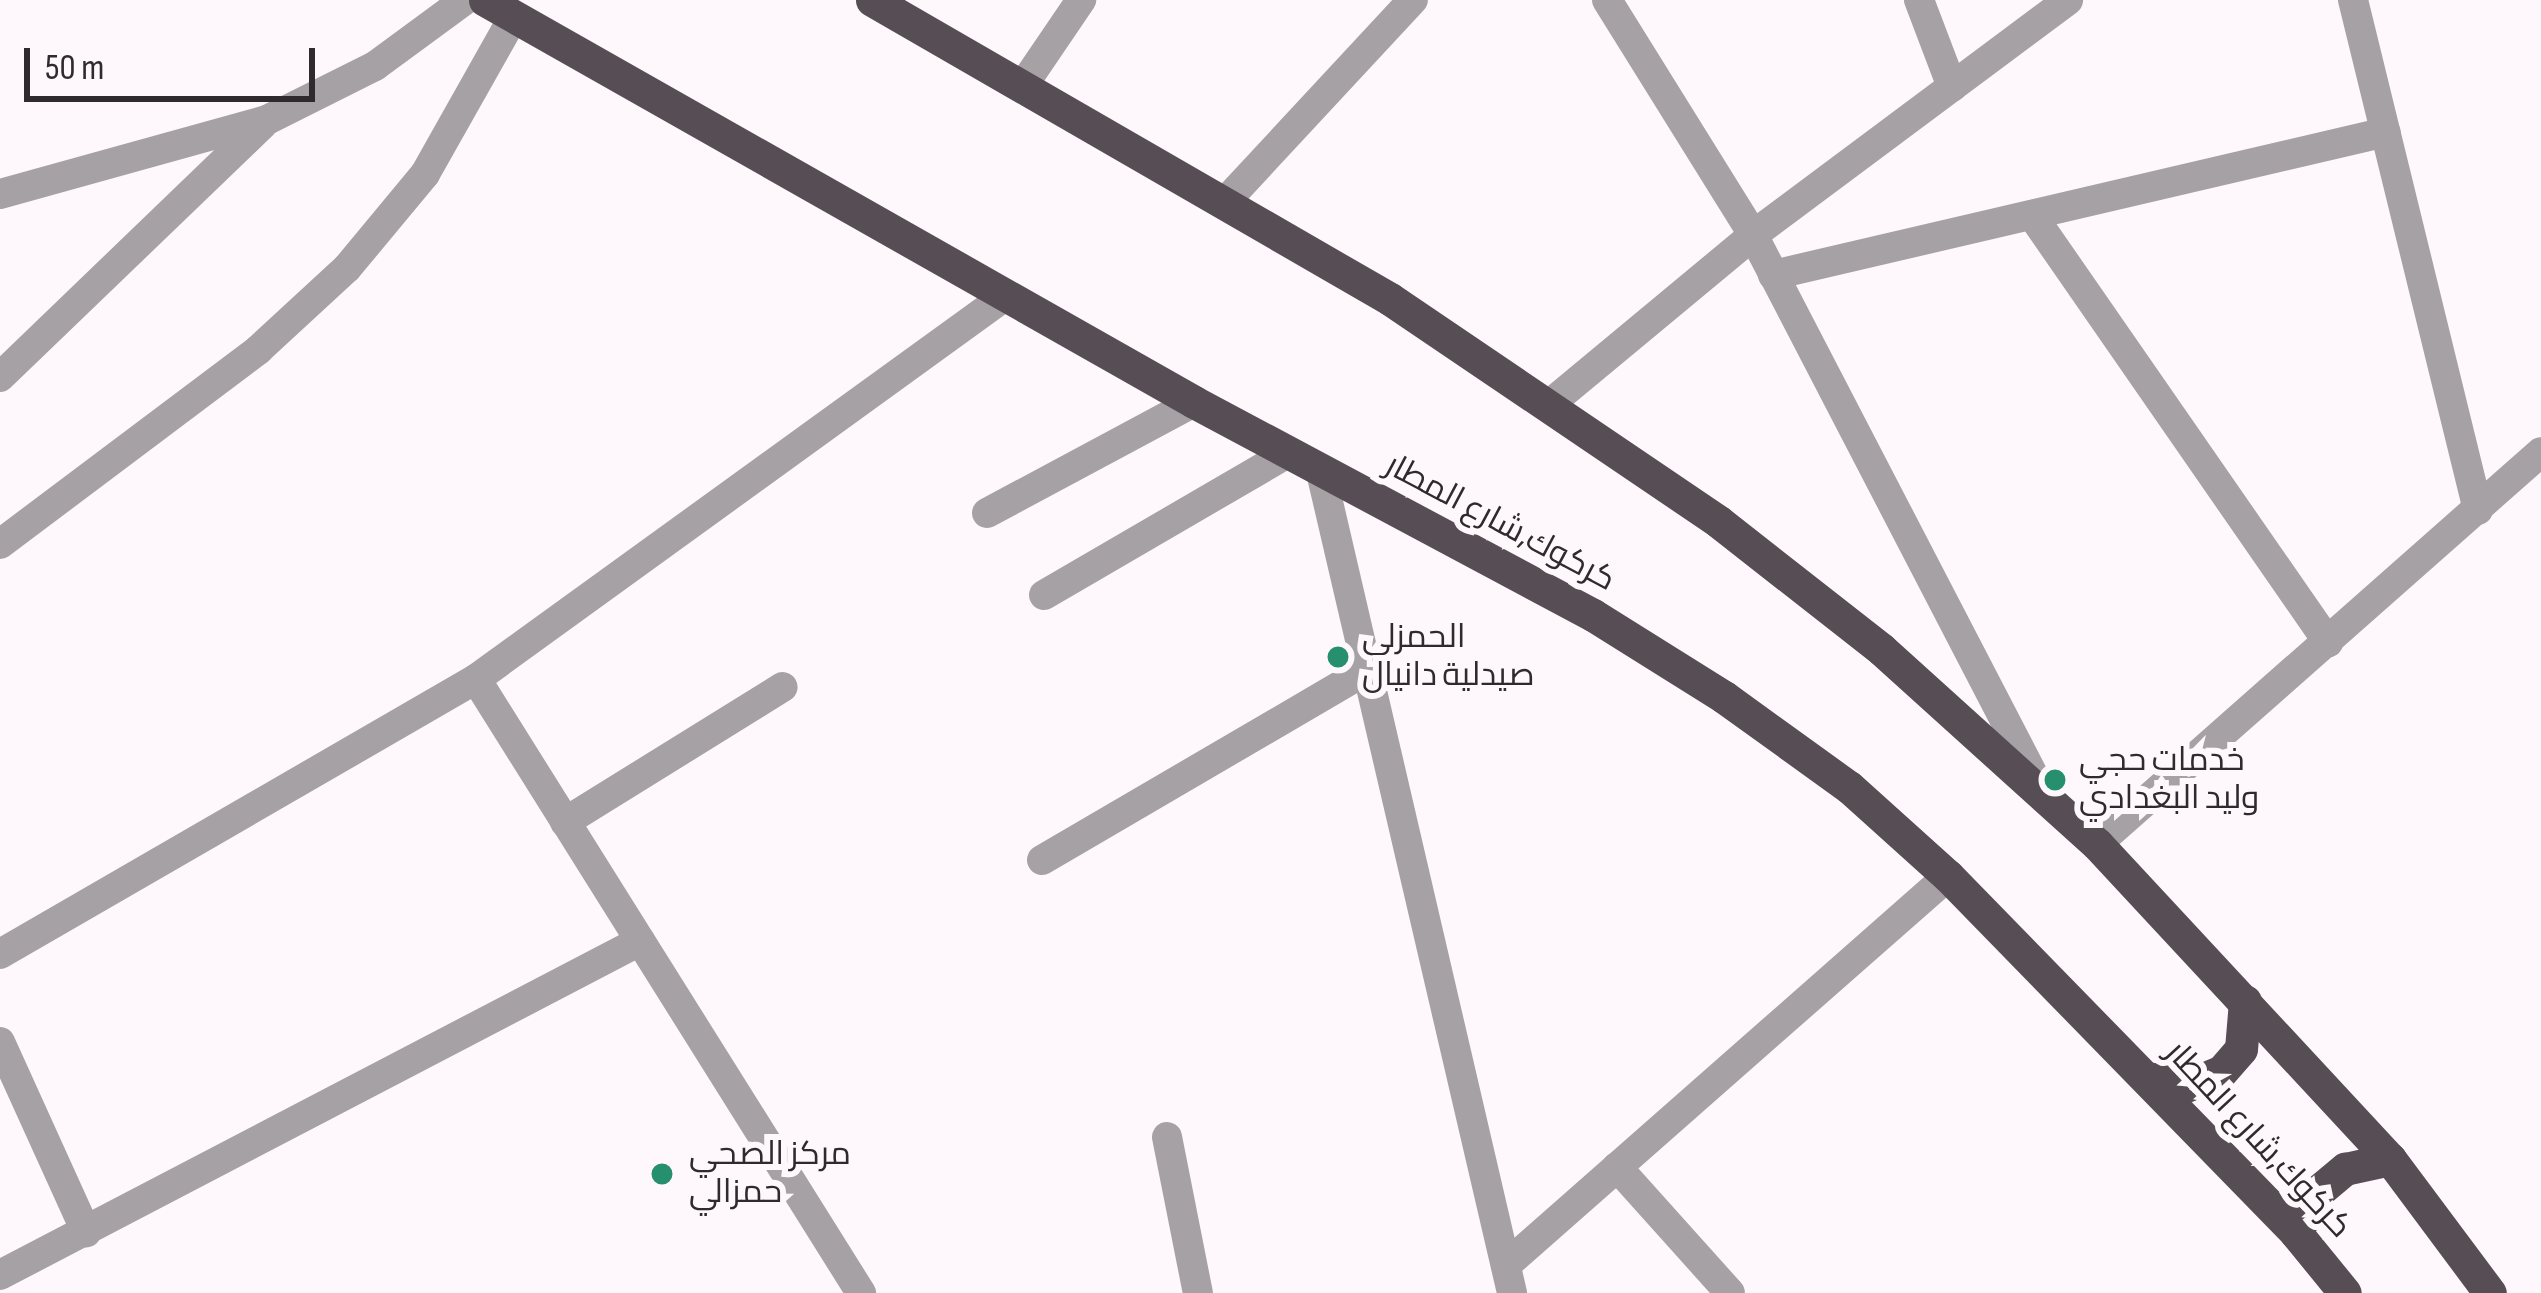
<!DOCTYPE html>
<html>
<head>
<meta charset="utf-8">
<style>
  body { margin:0 }
  #map { position:relative; width:2541px; height:1293px; overflow:hidden; background:#fef7fc; font-family:"Sofia Sans Condensed",Cairo,sans-serif }
  div>[style] { position:absolute }
  .minor>* { height:30px; margin:-15px; padding:0 15px; transform-origin:15px; border-radius:15px; background:#a6a1a5 }
  .trunk>* { height:33px; margin:-16.5px; padding:0 16.5px; transform-origin:16.5px; border-radius:16.5px; background:#564e54 }
  .dots>* { width:33px; height:33px; translate:-50% -50%; box-sizing:border-box; border:6px solid #fef7fc; border-radius:50% }
  span { translate:-50% -50%; white-space:nowrap; text-align:center; line-height:1.15; -webkit-text-stroke:12px #fef7fc; paint-order:stroke }
  .street-label { font-size:33px; color:#2e2a2d }
  .poi-label { font-size:33px; color:#2e2a2d }
  .left { translate:0 -50%; text-align:left }
  .scale { position:absolute; left:24px; top:48px; width:291px; height:54px; box-sizing:border-box; border:6px solid #2e2a2d; border-top:0; padding-left:15px; font-size:36px; line-height:42px; white-space:nowrap; color:#2e2a2d; -webkit-text-stroke:9px #fef7fc; paint-order:stroke }
</style>
</head>
<body>
<div id="map">
  <div class="minor">
    <div style="left:1607px;top:0;width:277px;rotate:58.1deg"></div>
    <div style="left:1753px;top:235px;width:619px;rotate:62.57deg"></div>
    <div style="left:1919px;top:0;width:93px;rotate:69.2deg"></div>
    <div style="left:2353px;top:0;width:525px;rotate:76.23deg"></div>
    <div style="left:1024px;top:84px;width:102px;rotate:-55.8deg"></div>
    <div style="left:0;top:194px;width:277px;rotate:-15.5deg"></div>
    <div style="left:267px;top:120px;width:121px;rotate:-26.6deg"></div>
    <div style="left:375px;top:66px;width:112px;rotate:-36.3deg"></div>
    <div style="left:1225px;top:202px;width:276px;rotate:-47.1deg"></div>
    <div style="left:2032px;top:215px;width:520px;rotate:55.27deg"></div>
    <div style="left:1773px;top:275px;width:629px;rotate:-13.13deg"></div>
    <div style="left:0;top:377px;width:365px;rotate:-43.9deg"></div>
    <div style="left:1551px;top:403px;width:263px;rotate:-39.7deg"></div>
    <div style="left:1753px;top:235px;width:393px;rotate:-36.7deg"></div>
    <div style="left:1321px;top:472px;width:843px;rotate:76.9deg"></div>
    <div style="left:987px;top:513px;width:235px;rotate:-28.2deg"></div>
    <div style="left:0;top:544px;width:323px;rotate:-36.9deg"></div>
    <div style="left:258px;top:350px;width:121px;rotate:-42.7deg"></div>
    <div style="left:347px;top:268px;width:122px;rotate:-50.3deg"></div>
    <div style="left:425px;top:174px;width:181px;rotate:-60.6deg"></div>
    <div style="left:1044px;top:595px;width:282px;rotate:-30.2deg"></div>
    <div style="left:476px;top:679px;width:725px;rotate:57.91deg"></div>
    <div style="left:565px;top:822px;width:256px;rotate:-31.8deg"></div>
    <div style="left:2097px;top:844px;width:592px;rotate:-41.44deg"></div>
    <div style="left:1042px;top:860px;width:371px;rotate:-30.3deg"></div>
    <div style="left:0;top:954px;width:550px;rotate:-30.02deg"></div>
    <div style="left:476px;top:679px;width:653px;rotate:-35.9deg"></div>
    <div style="left:0;top:1042px;width:209px;rotate:65.6deg"></div>
    <div style="left:1167px;top:1137px;width:159px;rotate:78.8deg"></div>
    <div style="left:1617px;top:1167px;width:169px;rotate:48.1deg"></div>
    <div style="left:1506px;top:1265px;width:589px;rotate:-41.35deg"></div>
    <div style="left:0;top:1275px;width:722px;rotate:-27.56deg"></div>
  </div>
  <div class="trunk">
    <div style="left:485px;top:0;width:815px;rotate:29.55deg"></div>
    <div style="left:1194px;top:402px;width:452px;rotate:28.1deg"></div>
    <div style="left:1593px;top:615px;width:155px;rotate:32deg"></div>
    <div style="left:1724px;top:697px;width:154px;rotate:35.8deg"></div>
    <div style="left:1849px;top:787px;width:133px;rotate:42deg"></div>
    <div style="left:1948px;top:876px;width:499px;rotate:45.7deg"></div>
    <div style="left:2296px;top:1233px;width:77px;rotate:50.8deg"></div>
    <div style="left:872px;top:0;width:598px;rotate:29.99deg"></div>
    <div style="left:1390px;top:299px;width:397px;rotate:34.1deg"></div>
    <div style="left:1719px;top:522px;width:206px;rotate:38.1deg"></div>
    <div style="left:1881px;top:649px;width:291px;rotate:42.1deg"></div>
    <div style="left:2097px;top:844px;width:430px;rotate:47.1deg"></div>
    <div style="left:2390px;top:1159px;width:167px;rotate:53.3deg"></div>
    <div style="left:2147px;top:1078px;width:42px;rotate:9.7deg"></div>
    <div style="left:2188px;top:1085px;width:35px;rotate:-22deg"></div>
    <div style="left:2221px;top:1072px;width:30px;rotate:-49deg"></div>
    <div style="left:2241px;top:1049px;width:48px;rotate:-85.2deg"></div>
    <div style="left:2296px;top:1233px;width:45px;rotate:-63.4deg"></div>
    <div style="left:2316px;top:1193px;width:38px;rotate:-40deg"></div>
    <div style="left:2345px;top:1169px;width:46px;rotate:-12.5deg"></div>
  </div>
  <div class="dots">
    <div style="left:1338px;top:657px;background:#26906e"></div>
    <div style="left:2055px;top:780px;background:#26906e"></div>
    <div style="left:662px;top:1174px;background:#26906e"></div>
  </div>
  <div class="street-label">
    <span style="left:1500px;top:523px;rotate:28deg">كركوك,شارع المطار</span>
    <span style="left:2258px;top:1140px;rotate:47deg">كركوك,شارع المطار</span>
  </div>
  <div class="poi-label">
    <span class="left" style="left:1362px;top:657px">الحمزلي<br>صيدلية دانيال</span>
    <span class="left" style="left:2079px;top:780px">خدمات حجي<br>وليد البغدادي</span>
    <span class="left" style="left:689px;top:1174px">مركز الصحي<br>حمزالي</span>
  </div>
  <div class="scale">50 m</div>
</div>
</body>
</html>
